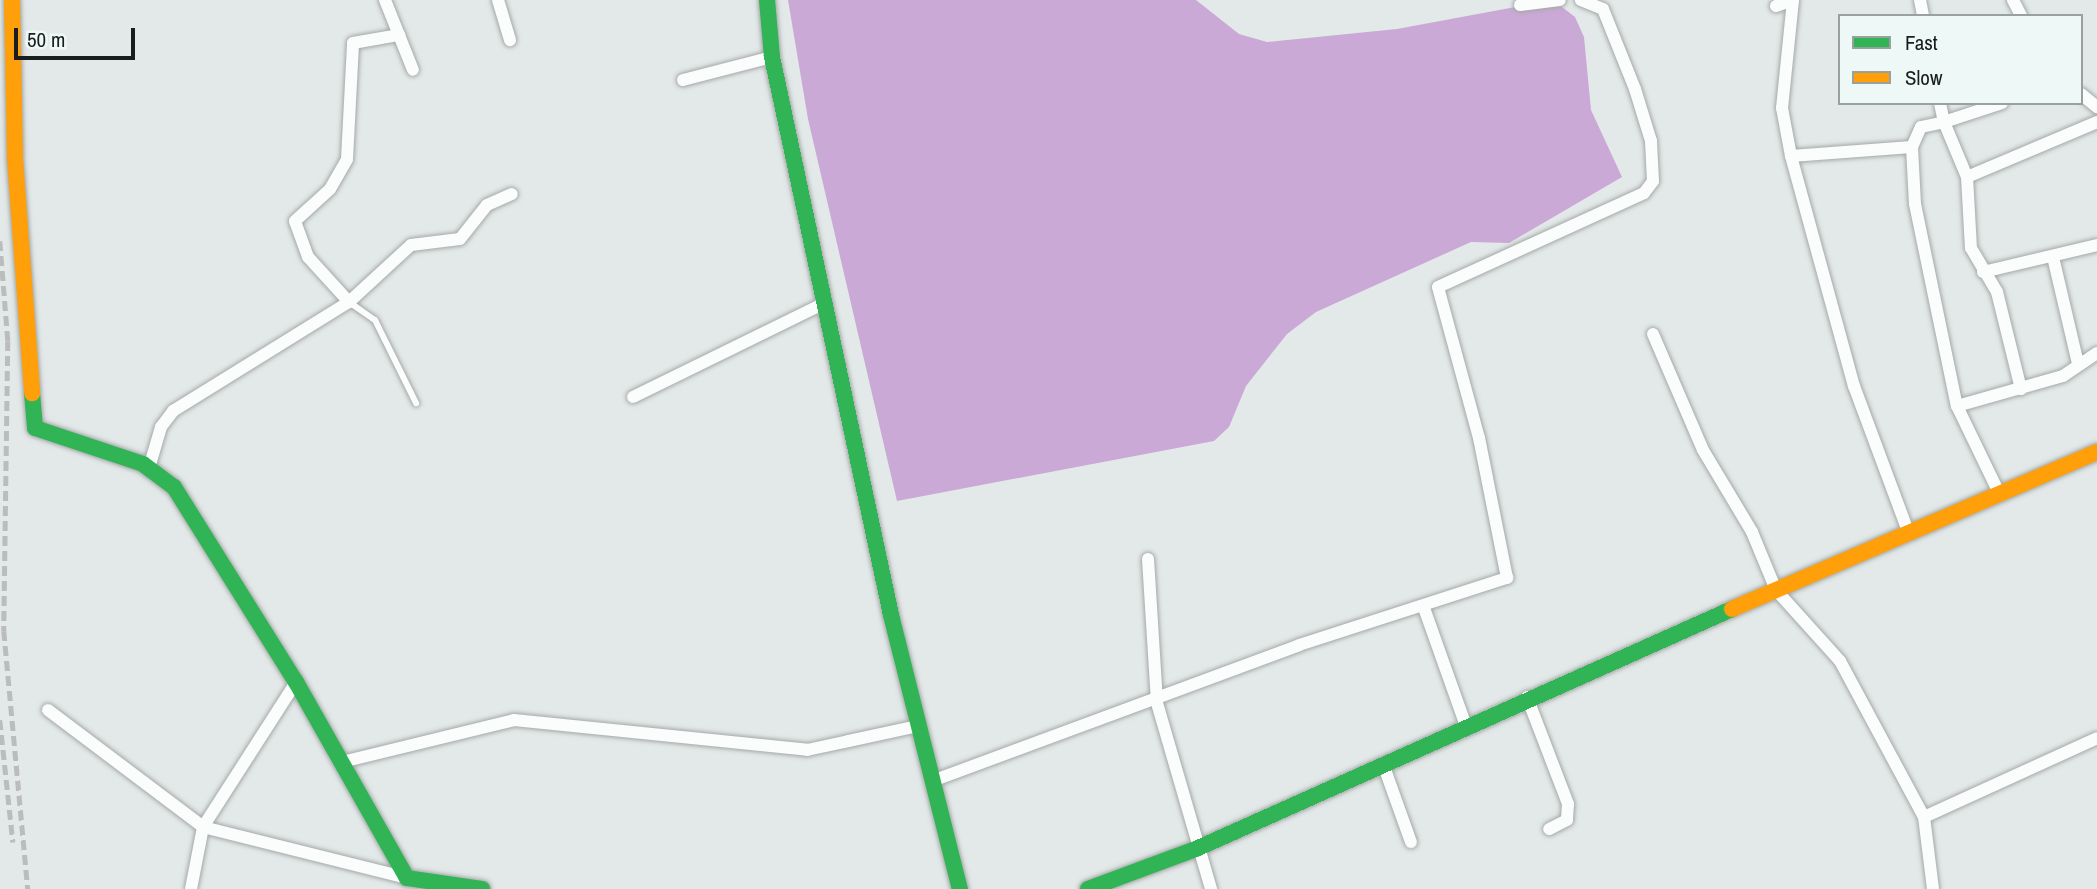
<!DOCTYPE html>
<html>
<head>
<meta charset="utf-8">
<style>
  body { margin:0 }
  #map { position:relative; width:2097px; height:889px; overflow:hidden; background:#e3e9e8; font-family:"Archivo Narrow",sans-serif }
  div>[style] { position:absolute }
  .water>* { inset:0; background:#caa9d6 }
  .roads { filter:drop-shadow(0 0 2px #a4a9a8) drop-shadow(0 0 2px #a4a9a8) }
  .lane>* { height:6px; margin:-3px; padding:0 3px; transform-origin:3px; border-radius:3px; background:#fbfcfc }
  .street>* { height:12px; margin:-6px; padding:0 6px; transform-origin:6px; border-radius:6px; background:#fbfcfc }
  .fast>* { height:16px; margin:-8px; padding:0 8px; transform-origin:8px; border-radius:8px; background:#30b455 }
  .slow>* { height:16px; margin:-8px; padding:0 8px; transform-origin:8px; border-radius:8px; background:#ff9f0a }
  .rail>* { height:4.5px; margin-top:-2.25px; transform-origin:0; background:repeating-linear-gradient(90deg,#bbbcbc 0 10px,transparent 0 15px) }
  span { translate:-50% -50%; white-space:nowrap; text-align:center; line-height:1.15; -webkit-text-stroke:6px #eef9f7; paint-order:stroke }
  .legend { position:absolute; left:1838px; top:14px; width:245px; height:91px; box-sizing:border-box; background:#eef9f7; border:2px solid #99a1a0; margin:0; padding:9px 12px; list-style:none; font-size:21px; color:#191d1d }
  .legend li { display:flex; align-items:center; gap:14px; height:35px }
  .legend b { width:35px; border:2px solid #99a1a0 }
  .scale { position:absolute; left:14px; top:28px; width:121px; height:32px; box-sizing:border-box; border:4px solid #191d1d; border-top:0; padding-left:9px; font-size:21px; line-height:24px; white-space:nowrap; color:#191d1d; -webkit-text-stroke:5px #eef9f7; paint-order:stroke }
</style>
</head>
<body>
<div id="map">
  <div class="water">
    <div style="clip-path:polygon(788px 0,1196px 0,1239px 34px,1267px 42px,1397px 29px,1553px 0,1575px 17px,1584px 37px,1591px 110px,1622px 177px,1509px 243px,1471px 242px,1316px 312px,1287px 334px,1246px 386px,1229px 427px,1214px 441px,897px 501px,808px 119px)"></div>
  </div>
  <div class="roads">
    <div class="lane">
      <div style="left:349px;top:302px;width:32px;rotate:35deg"></div>
      <div style="left:375px;top:320px;width:93px;rotate:63.7deg"></div>
    </div>
    <div class="street">
      <div style="left:385px;top:0;width:75px;rotate:68.2deg"></div>
      <div style="left:498px;top:0;width:42px;rotate:73.3deg"></div>
      <div style="left:1920px;top:0;width:16px;rotate:79deg"></div>
      <div style="left:2013px;top:0;width:18px;rotate:63deg"></div>
      <div style="left:1520px;top:5px;width:40px;rotate:-7.1deg"></div>
      <div style="left:1776px;top:6px;width:18px;rotate:-19deg"></div>
      <div style="left:1793px;top:0;width:109px;rotate:95.8deg"></div>
      <div style="left:1782px;top:108px;width:49px;rotate:79.4deg"></div>
      <div style="left:1791px;top:156px;width:238px;rotate:74.7deg"></div>
      <div style="left:1854px;top:386px;width:158px;rotate:69.6deg"></div>
      <div style="left:683px;top:80px;width:92px;rotate:-14.5deg"></div>
      <div style="left:2081px;top:94px;width:21px;rotate:39deg"></div>
      <div style="left:2002px;top:103px;width:61px;rotate:161.9deg"></div>
      <div style="left:1944px;top:122px;width:60px;rotate:67.3deg"></div>
      <div style="left:1967px;top:177px;width:141px;rotate:-22.9deg"></div>
      <div style="left:1912px;top:147px;width:57px;rotate:87deg"></div>
      <div style="left:1915px;top:204px;width:206px;rotate:78.3deg"></div>
      <div style="left:1957px;top:406px;width:99px;rotate:64.2deg"></div>
      <div style="left:1791px;top:156px;width:121px;rotate:-4.3deg"></div>
      <div style="left:1912px;top:147px;width:22px;rotate:-66deg"></div>
      <div style="left:1921px;top:127px;width:24px;rotate:-12deg"></div>
      <div style="left:1944px;top:122px;width:19px;rotate:-102deg"></div>
      <div style="left:1967px;top:177px;width:71px;rotate:86.8deg"></div>
      <div style="left:1971px;top:248px;width:51px;rotate:59.4deg"></div>
      <div style="left:1997px;top:292px;width:100px;rotate:76.1deg"></div>
      <div style="left:2053px;top:257px;width:110px;rotate:76.8deg"></div>
      <div style="left:1983px;top:272px;width:117px;rotate:-13.3deg"></div>
      <div style="left:349px;top:302px;width:61px;rotate:-132.3deg"></div>
      <div style="left:308px;top:257px;width:38px;rotate:-110deg"></div>
      <div style="left:295px;top:221px;width:47px;rotate:-42.4deg"></div>
      <div style="left:330px;top:189px;width:34px;rotate:-60deg"></div>
      <div style="left:347px;top:159px;width:116px;rotate:-87deg"></div>
      <div style="left:353px;top:43px;width:47px;rotate:-9.9deg"></div>
      <div style="left:1653px;top:334px;width:126px;rotate:66.7deg"></div>
      <div style="left:1703px;top:450px;width:96px;rotate:59.1deg"></div>
      <div style="left:1752px;top:532px;width:63px;rotate:67.5deg"></div>
      <div style="left:1776px;top:590px;width:96px;rotate:48deg"></div>
      <div style="left:1840px;top:661px;width:177px;rotate:61.7deg"></div>
      <div style="left:633px;top:397px;width:214px;rotate:-26.1deg"></div>
      <div style="left:1957px;top:406px;width:110px;rotate:-15.8deg"></div>
      <div style="left:2063px;top:376px;width:41px;rotate:-34.1deg"></div>
      <div style="left:149px;top:468px;width:43px;rotate:-73.7deg"></div>
      <div style="left:161px;top:427px;width:20px;rotate:-53deg"></div>
      <div style="left:173px;top:411px;width:207px;rotate:-31.8deg"></div>
      <div style="left:349px;top:302px;width:84px;rotate:-42.6deg"></div>
      <div style="left:411px;top:245px;width:49px;rotate:-7deg"></div>
      <div style="left:460px;top:239px;width:43px;rotate:-51.5deg"></div>
      <div style="left:487px;top:205px;width:27px;rotate:-24deg"></div>
      <div style="left:1148px;top:559px;width:144px;rotate:86.4deg"></div>
      <div style="left:1157px;top:703px;width:194px;rotate:73.8deg"></div>
      <div style="left:1424px;top:608px;width:125px;rotate:70.4deg"></div>
      <div style="left:1527px;top:697px;width:115px;rotate:69deg"></div>
      <div style="left:1568px;top:804px;width:16px;rotate:94deg"></div>
      <div style="left:1567px;top:820px;width:20px;rotate:153deg"></div>
      <div style="left:48px;top:710px;width:194px;rotate:37deg"></div>
      <div style="left:203px;top:827px;width:210px;rotate:14deg"></div>
      <div style="left:342px;top:762px;width:177px;rotate:-13.7deg"></div>
      <div style="left:514px;top:720px;width:295px;rotate:5.8deg"></div>
      <div style="left:807px;top:750px;width:114px;rotate:-12.2deg"></div>
      <div style="left:1383px;top:764px;width:83px;rotate:70.3deg"></div>
      <div style="left:932px;top:781px;width:391px;rotate:-20.3deg"></div>
      <div style="left:1299px;top:645px;width:219px;rotate:-17.9deg"></div>
      <div style="left:1507px;top:578px;width:143px;rotate:-101.3deg"></div>
      <div style="left:1479px;top:438px;width:156px;rotate:-105.2deg"></div>
      <div style="left:1438px;top:287px;width:226px;rotate:-24.5deg"></div>
      <div style="left:1644px;top:193px;width:15px;rotate:-53deg"></div>
      <div style="left:1653px;top:181px;width:40px;rotate:-92.9deg"></div>
      <div style="left:1651px;top:141px;width:54px;rotate:-107.1deg"></div>
      <div style="left:1635px;top:89px;width:86px;rotate:-111.8deg"></div>
      <div style="left:1603px;top:9px;width:24px;rotate:-158deg"></div>
      <div style="left:191px;top:889px;width:63px;rotate:-79deg"></div>
      <div style="left:203px;top:827px;width:172px;rotate:-57.3deg"></div>
      <div style="left:1933px;top:889px;width:73px;rotate:-97.1deg"></div>
      <div style="left:1924px;top:817px;width:190px;rotate:-24.5deg"></div>
    </div>
    <div class="fast">
      <div style="left:767px;top:0;width:57px;rotate:85deg"></div>
      <div style="left:772px;top:57px;width:571px;rotate:77.96deg"></div>
      <div style="left:891px;top:615px;width:283px;rotate:75.9deg"></div>
      <div style="left:32px;top:393px;width:35px;rotate:85deg"></div>
      <div style="left:35px;top:428px;width:114px;rotate:18.4deg"></div>
      <div style="left:143px;top:464px;width:39px;rotate:37deg"></div>
      <div style="left:174px;top:487px;width:230px;rotate:58deg"></div>
      <div style="left:296px;top:682px;width:225px;rotate:60.5deg"></div>
      <div style="left:407px;top:878px;width:76px;rotate:8.3deg"></div>
      <div style="left:1088px;top:889px;width:117px;rotate:-20.4deg"></div>
      <div style="left:1198px;top:848px;width:585px;rotate:-24.11deg"></div>
    </div>
    <div class="slow">
      <div style="left:12px;top:0;width:159px;rotate:88.9deg"></div>
      <div style="left:15px;top:159px;width:235px;rotate:85.8deg"></div>
      <div style="left:1732px;top:609px;width:397px;rotate:-23.3deg"></div>
    </div>
  </div>
  <div class="rail">
    <div style="left:0;top:241px;width:100px;rotate:85.4deg"></div>
    <div style="left:8px;top:341px;width:290px;rotate:90.8deg"></div>
    <div style="left:4px;top:631px;width:259px;rotate:84.7deg"></div>
    <div style="left:0;top:720px;width:123px;rotate:83.9deg"></div>
  </div>
  <ul class="legend">
  <li><b style="height:9px;background:#30b455"></b>Fast</li>
  <li><b style="height:9px;background:#ff9f0a"></b>Slow</li>
  </ul>
  <div class="scale">50 m</div>
</div>
</body>
</html>
